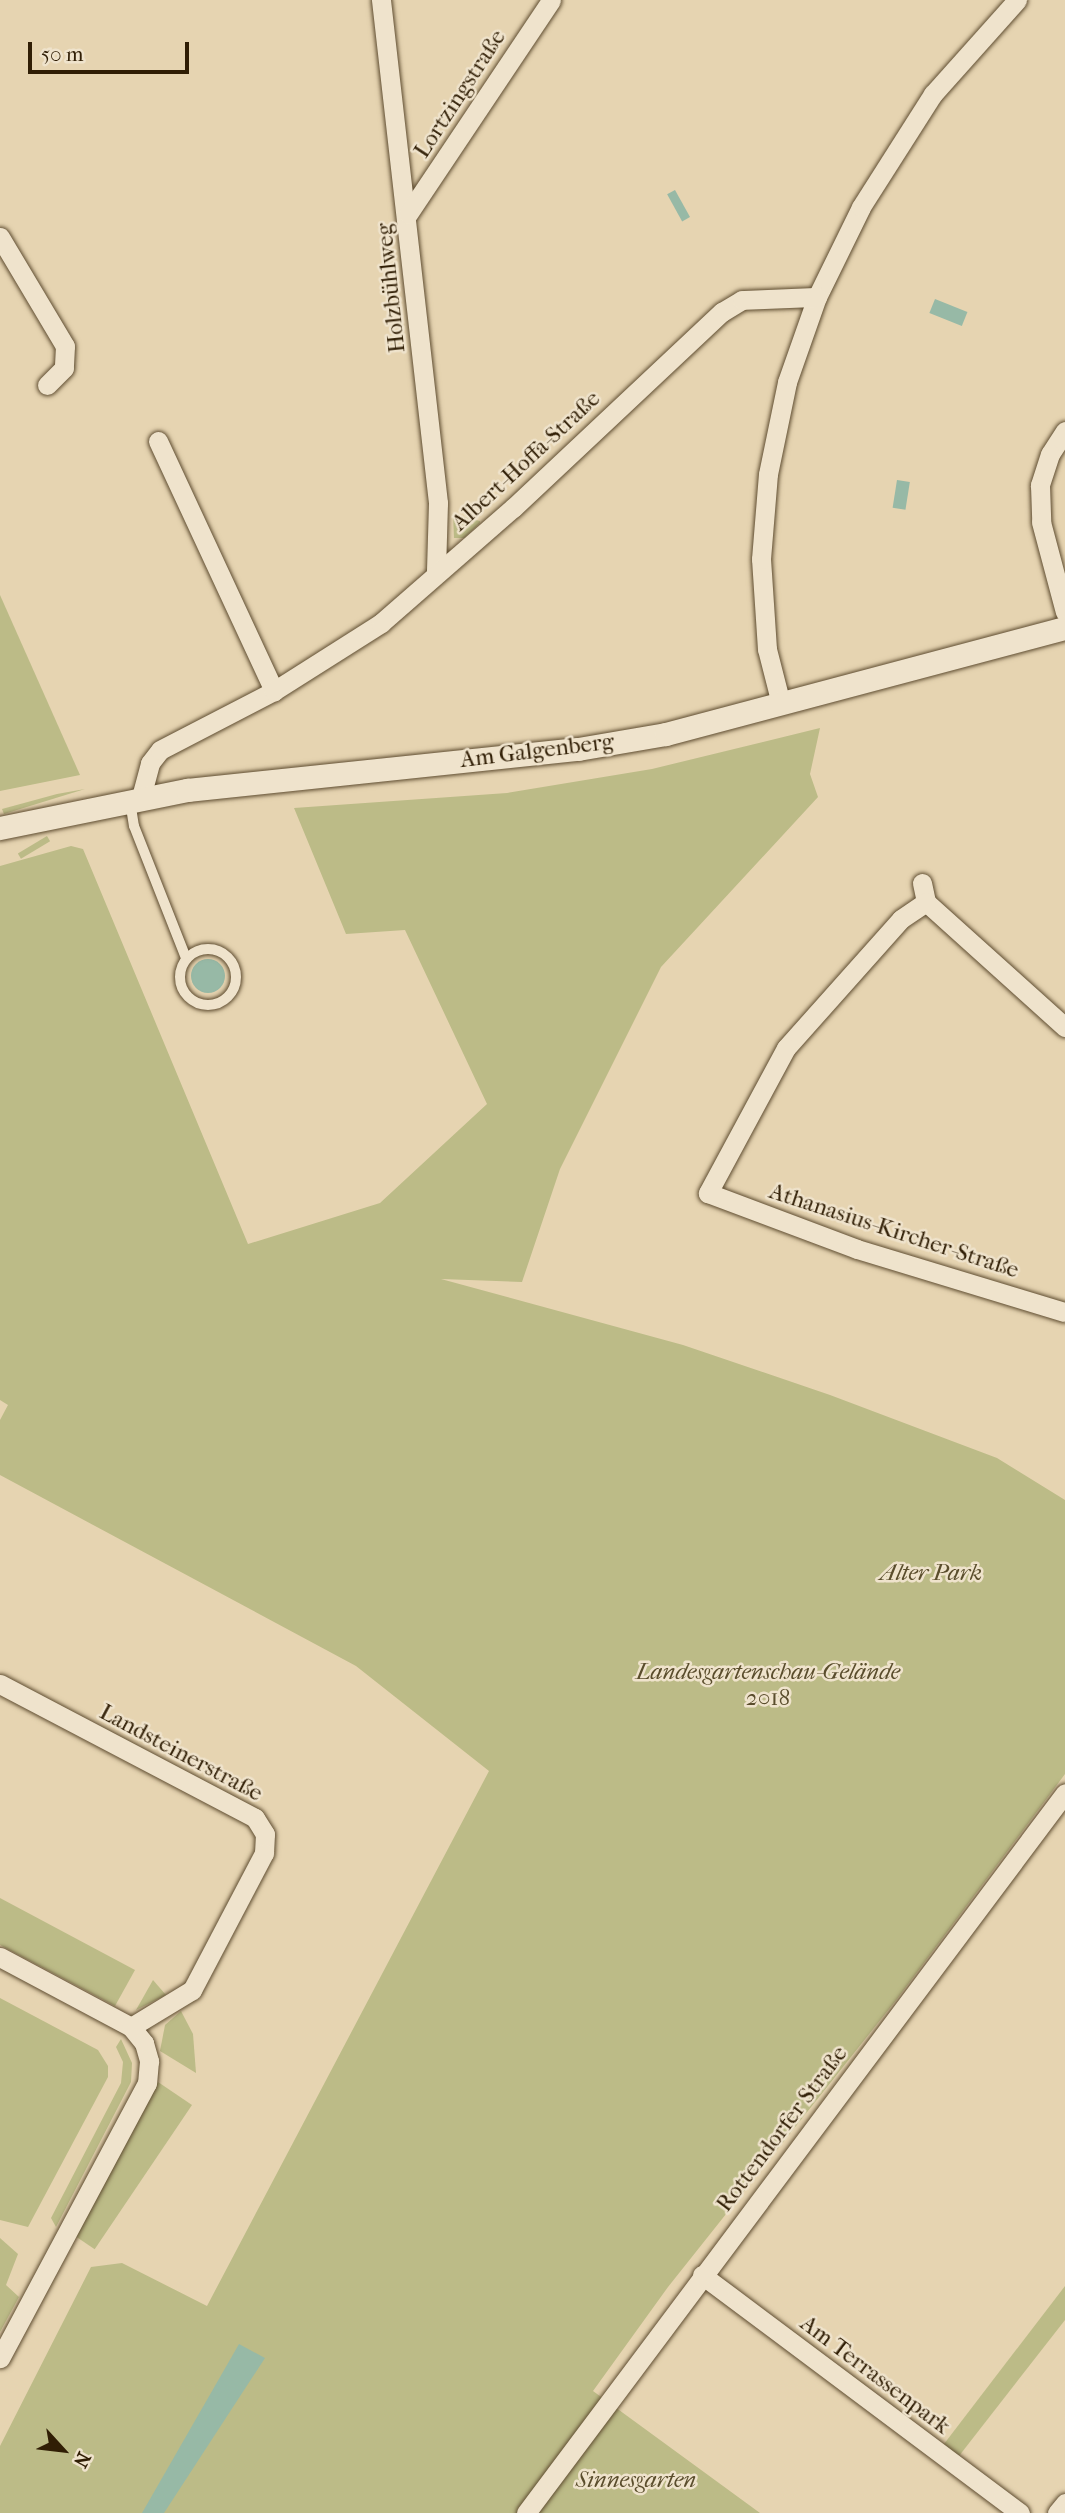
<!DOCTYPE html>
<html>
<head>
<meta charset="utf-8">
<style>
  body { margin:0 }
  #map { position:relative; width:1065px; height:2513px; overflow:hidden; background:#e6d4b1; font-family:"IM FELL French Canon",serif }
  div>[style] { position:absolute }
  .green>* { inset:0; background:#bcbb87; transform-origin:0 0 }
  .water>* { inset:0; background:#97b9a6; transform-origin:0 0 }
  .round { border-radius:50% }
  .roads { filter:drop-shadow(0 0 2px #5e4c30) drop-shadow(0 0 2px #5e4c30) }
  .service>* { height:10px; margin:-5px; padding:0 5px; transform-origin:5px; border-radius:5px; background:#efe3cc }
  .service>.ring { margin:-5px; padding:0; box-sizing:content-box; background:none; border:10px solid #efe3cc; border-radius:50% }
  .minor>* { height:19px; margin:-9.5px; padding:0 9.5px; transform-origin:9.5px; border-radius:9.5px; background:#efe3cc }
  .tertiary>* { height:23px; margin:-11.5px; padding:0 11.5px; transform-origin:11.5px; border-radius:11.5px; background:#efe3cc }
  span { translate:-50% -50%; white-space:nowrap; text-align:center; line-height:1.15; -webkit-text-stroke:5px #efe3cc; paint-order:stroke }
  .street-label { font-size:23px; color:#301e05 }
  .park-label { font-size:23px; color:#5a4d2c; font-style:italic }
  .north { position:absolute; left:28px; top:2415px; width:70px; height:70px; -webkit-text-stroke:5px #efe3cc; paint-order:stroke; rotate:117deg; font-size:19px; font-weight:700; line-height:28px; text-align:center; color:#301e05 }
  .north::after { content:''; display:block; margin:auto; width:24px; height:32px; background:#301e05; clip-path:polygon(50% 0,100% 100%,50% 72%,0 100%) }
  .scale { position:absolute; left:28px; top:42px; width:161px; height:32px; box-sizing:border-box; border:4px solid #301e05; border-top:0; padding-left:9px; font-size:21px; line-height:24px; white-space:nowrap; color:#301e05; -webkit-text-stroke:5px #efe3cc; paint-order:stroke }
</style>
</head>
<body>
<div id="map">
  <div class="green">
    <div style="clip-path:polygon(453px 514px,480px 521px,480px 523px,464px 538px,454px 538px)"></div>
    <div style="clip-path:polygon(0 595px,80px 775px,0 791px)"></div>
    <div style="clip-path:polygon(820px 728px,810px 774px,818px 797px,661px 967px,560px 1169px,522px 1282px,441px 1279px,683px 1345px,830px 1395px,997px 1458px,1065px 1500px,1065px 1774px,897px 1999px,668px 2287px,593px 2391px,760px 2513px,0 2513px,0 2446px,91px 2267px,122px 2263px,207px 2306px,489px 1771px,356px 1666px,0 1475px,0 1420px,8px 1405px,0 1400px,0 866px,71px 846px,83px 849px,248px 1244px,380px 1203px,487px 1104px,405px 930px,346px 934px,294px 808px,507px 793px,652px 769px)"></div>
    <div style="clip-path:polygon(85px 789px,4px 814px,2px 809px,57px 794px)"></div>
    <div style="left:47px;top:836px;width:6px;height:34px;rotate:59deg"></div>
    <div style="clip-path:polygon(0 1898px,135px 1970px,115px 2006px,0 1945px)"></div>
    <div style="clip-path:polygon(153px 1980px,166px 1995px,136px 2010px)"></div>
    <div style="clip-path:polygon(0 1998px,98px 2050px,108px 2066px,108px 2077px,28px 2227px,0 2220px)"></div>
    <div style="clip-path:polygon(181px 2011px,193px 2034px,196px 2073px,160px 2051px,165px 2025px)"></div>
    <div style="clip-path:polygon(121px 2039px,132px 2063px,131px 2082px,56px 2227px,51px 2218px,121px 2083px,123px 2062px,116px 2047px)"></div>
    <div style="left:158px;top:2082px;width:41px;height:174px;rotate:34deg"></div>
    <div style="clip-path:polygon(0 2238px,18px 2254px,6px 2285px,19px 2297px,0 2332px)"></div>
    <div style="clip-path:polygon(1065px 2286px,1065px 2320px,959px 2456px,944px 2444px)"></div>
  </div>
  <div class="water">
    <div style="left:675px;top:190px;width:31px;height:9px;rotate:61deg"></div>
    <div style="left:935px;top:299px;width:35px;height:15px;rotate:22deg"></div>
    <div style="left:897px;top:480px;width:13px;height:28px;rotate:9deg"></div>
    <div class="round" style="left:191px;top:959px;width:34px;height:34px"></div>
    <div style="clip-path:polygon(239px 2344px,265px 2358px,164px 2513px,142px 2513px)"></div>
  </div>
  <div class="roads">
    <div class="service">
      <div style="left:130px;top:801px;width:25px;rotate:81deg"></div>
      <div style="left:134px;top:826px;width:142px;rotate:68.5deg"></div>
      <div class="ring" style="left:180px;top:949px;width:46px;height:46px"></div>
    </div>
    <div class="minor">
      <div style="left:381px;top:0;width:506px;rotate:83.53deg"></div>
      <div style="left:438px;top:503px;width:68px;rotate:91.7deg"></div>
      <div style="left:408px;top:214px;width:257px;rotate:-56.2deg"></div>
      <div style="left:0;top:237px;width:127px;rotate:59.2deg"></div>
      <div style="left:65px;top:346px;width:22px;rotate:93deg"></div>
      <div style="left:64px;top:368px;width:24px;rotate:135deg"></div>
      <div style="left:1065px;top:431px;width:27px;rotate:123deg"></div>
      <div style="left:1050px;top:454px;width:33px;rotate:108deg"></div>
      <div style="left:1040px;top:485px;width:37px;rotate:88deg"></div>
      <div style="left:1041px;top:522px;width:93px;rotate:75.1deg"></div>
      <div style="left:158px;top:441px;width:276px;rotate:65.1deg"></div>
      <div style="left:781px;top:704px;width:57px;rotate:-104.3deg"></div>
      <div style="left:767px;top:649px;width:90px;rotate:-93.8deg"></div>
      <div style="left:761px;top:559px;width:85px;rotate:-85.3deg"></div>
      <div style="left:768px;top:474px;width:94px;rotate:-78.3deg"></div>
      <div style="left:787px;top:382px;width:90px;rotate:-70.6deg"></div>
      <div style="left:817px;top:297px;width:100px;rotate:-63.9deg"></div>
      <div style="left:861px;top:207px;width:134px;rotate:-57.5deg"></div>
      <div style="left:933px;top:94px;width:126px;rotate:-48.2deg"></div>
      <div style="left:141px;top:797px;width:35px;rotate:-75deg"></div>
      <div style="left:150px;top:763px;width:16px;rotate:-52deg"></div>
      <div style="left:160px;top:750px;width:128px;rotate:-27.4deg"></div>
      <div style="left:274px;top:691px;width:127px;rotate:-32.4deg"></div>
      <div style="left:381px;top:623px;width:175px;rotate:-41.1deg"></div>
      <div style="left:513px;top:508px;width:287px;rotate:-43.2deg"></div>
      <div style="left:722px;top:312px;width:23px;rotate:-31deg"></div>
      <div style="left:742px;top:300px;width:75px;rotate:-2.3deg"></div>
      <div style="left:922px;top:883px;width:19px;rotate:78deg"></div>
      <div style="left:926px;top:902px;width:187px;rotate:42deg"></div>
      <div style="left:926px;top:902px;width:30px;rotate:146deg"></div>
      <div style="left:901px;top:919px;width:173px;rotate:131.7deg"></div>
      <div style="left:786px;top:1048px;width:165px;rotate:118.3deg"></div>
      <div style="left:708px;top:1193px;width:159px;rotate:20.6deg"></div>
      <div style="left:857px;top:1249px;width:217px;rotate:16.9deg"></div>
      <div style="left:0;top:1684px;width:288px;rotate:27.7deg"></div>
      <div style="left:255px;top:1818px;width:19px;rotate:58deg"></div>
      <div style="left:265px;top:1834px;width:19px;rotate:93deg"></div>
      <div style="left:264px;top:1853px;width:155px;rotate:117.7deg"></div>
      <div style="left:192px;top:1990px;width:71px;rotate:148.8deg"></div>
      <div style="left:0;top:1957px;width:149px;rotate:28.1deg"></div>
      <div style="left:131px;top:2027px;width:21px;rotate:51deg"></div>
      <div style="left:144px;top:2043px;width:19px;rotate:74deg"></div>
      <div style="left:149px;top:2061px;width:22px;rotate:95deg"></div>
      <div style="left:147px;top:2083px;width:312px;rotate:118.1deg"></div>
      <div style="left:702px;top:2275px;width:397px;rotate:36.8deg"></div>
      <div style="left:526px;top:2513px;width:899px;rotate:-53.18deg"></div>
      <div style="left:1057px;top:2513px;width:13px;rotate:-51deg"></div>
    </div>
    <div class="tertiary">
      <div style="left:0;top:828px;width:191px;rotate:-11.5deg"></div>
      <div style="left:187px;top:790px;width:393px;rotate:-6deg"></div>
      <div style="left:578px;top:749px;width:89px;rotate:-9.7deg"></div>
      <div style="left:666px;top:734px;width:413px;rotate:-14.9deg"></div>
    </div>
  </div>
  <div class="street-label">
    <span style="left:460px;top:94px;rotate:-57deg">Lortzingstraße</span>
    <span style="left:391px;top:288px;rotate:-96deg">Holzbühlweg</span>
    <span style="left:526px;top:461px;rotate:-43deg">Albert-Hoffa-Straße</span>
    <span style="left:537px;top:751px;rotate:-7deg">Am Galgenberg</span>
    <span style="left:894px;top:1231px;rotate:18deg">Athanasius-Kircher-Straße</span>
    <span style="left:181px;top:1753px;rotate:28deg">Landsteinerstraße</span>
    <span style="left:782px;top:2129px;rotate:-53deg">Rottendorfer Straße</span>
    <span style="left:875px;top:2375px;rotate:37deg">Am Terrassenpark</span>
  </div>
  <div class="park-label">
    <span style="left:931px;top:1573px">Alter Park</span>
    <span style="left:768px;top:1685px">Landesgartenschau-Gelände<br>2018</span>
    <span style="left:636px;top:2480px">Sinnesgarten</span>
  </div>
  <div class="north">N</div>
  <div class="scale">50 m</div>
</div>
</body>
</html>
